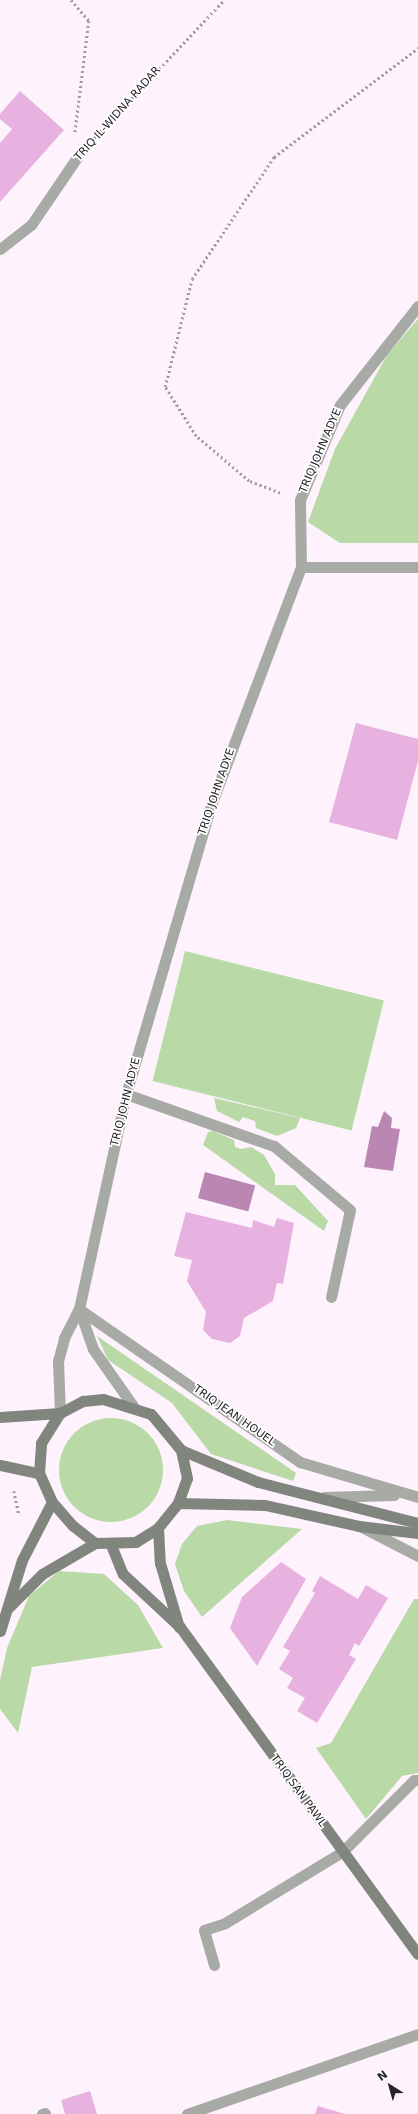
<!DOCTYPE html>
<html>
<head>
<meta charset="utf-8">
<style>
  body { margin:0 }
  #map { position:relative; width:418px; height:2114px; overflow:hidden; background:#fef2fc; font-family:"DejaVu Sans",sans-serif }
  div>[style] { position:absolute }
  .green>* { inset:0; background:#b9d9a6; transform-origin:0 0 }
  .round { border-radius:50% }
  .water>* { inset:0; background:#ba86b2; transform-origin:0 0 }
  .building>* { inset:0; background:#e8b2e0 }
  .path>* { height:2.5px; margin-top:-1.25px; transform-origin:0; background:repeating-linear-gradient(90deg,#a198a0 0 2px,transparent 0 5px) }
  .service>* { height:11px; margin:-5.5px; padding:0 5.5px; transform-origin:5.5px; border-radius:5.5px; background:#a7aaa5 }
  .minor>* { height:11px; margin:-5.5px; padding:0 5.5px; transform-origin:5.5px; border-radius:5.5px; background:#a7aaa5 }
  .secondary>* { height:11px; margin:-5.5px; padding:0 5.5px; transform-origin:5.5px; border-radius:5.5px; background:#80857e }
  span { translate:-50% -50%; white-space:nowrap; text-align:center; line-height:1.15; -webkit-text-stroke:3.5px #fff; paint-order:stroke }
  .street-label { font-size:11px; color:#272327 }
  .north { position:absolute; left:370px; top:2066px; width:40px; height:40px; -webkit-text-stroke:3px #fff; paint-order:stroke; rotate:323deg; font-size:11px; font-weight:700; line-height:16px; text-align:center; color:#272327 }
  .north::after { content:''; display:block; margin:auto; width:14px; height:18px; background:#272327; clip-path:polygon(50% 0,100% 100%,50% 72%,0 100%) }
</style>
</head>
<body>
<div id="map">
  <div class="green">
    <div style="clip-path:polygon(418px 319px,418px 543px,340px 543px,308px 522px,335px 449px,387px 355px)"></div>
    <div style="left:185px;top:951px;width:205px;height:134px;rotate:14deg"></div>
    <div style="clip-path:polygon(214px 1098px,300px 1118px,296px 1128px,277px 1136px,256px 1128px,255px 1121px,243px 1117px,239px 1122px,217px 1111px)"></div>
    <div style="clip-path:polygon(213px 1131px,234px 1140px,235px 1147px,241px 1149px,251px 1147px,264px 1155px,275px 1174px,275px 1185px,295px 1185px,328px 1221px,324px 1231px,203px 1145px,208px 1132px)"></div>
    <div style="clip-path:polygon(97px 1336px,296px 1473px,293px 1481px,211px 1454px,172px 1403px,108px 1360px)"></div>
    <div class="round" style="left:59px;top:1418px;width:104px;height:104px"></div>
    <div style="clip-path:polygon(227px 1520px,302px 1529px,202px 1617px,184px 1591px,175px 1564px,182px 1544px,197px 1526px)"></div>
    <div style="clip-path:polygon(59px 1571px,104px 1574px,138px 1605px,163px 1648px,32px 1667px,18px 1733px,0 1709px,0 1680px,7px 1648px,29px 1596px)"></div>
    <div style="clip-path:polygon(414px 1599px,418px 1599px,418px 1773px,402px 1776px,366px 1819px,316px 1748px,331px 1743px)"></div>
  </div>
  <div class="water">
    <div style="clip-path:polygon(384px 1111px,392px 1118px,391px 1128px,400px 1129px,393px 1171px,364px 1167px,372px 1126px,378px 1127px)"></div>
    <div style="left:205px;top:1172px;width:52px;height:27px;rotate:15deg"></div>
  </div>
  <div class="building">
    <div style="clip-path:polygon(20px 91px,64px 130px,0 202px,0 143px,12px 129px,0 119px,0 114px)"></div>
    <div style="clip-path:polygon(356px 723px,418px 739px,418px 761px,397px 840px,329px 822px)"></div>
    <div style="clip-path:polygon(186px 1212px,252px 1228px,253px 1220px,274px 1227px,277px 1218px,294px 1223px,283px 1284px,277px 1283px,273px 1301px,244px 1318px,240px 1336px,230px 1343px,212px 1339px,203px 1330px,206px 1312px,187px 1281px,192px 1260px,174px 1256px)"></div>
    <div style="clip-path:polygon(281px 1562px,306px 1579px,257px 1666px,230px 1628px,242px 1597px)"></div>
    <div style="clip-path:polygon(320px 1576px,358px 1599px,366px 1585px,388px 1598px,359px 1646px,355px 1643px,349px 1655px,356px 1659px,317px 1723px,297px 1711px,305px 1698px,287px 1688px,293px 1678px,279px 1669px,290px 1651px,283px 1647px,315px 1593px,312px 1591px)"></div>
    <div style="clip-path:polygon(90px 2091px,97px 2114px,65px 2114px,61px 2100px)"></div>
    <div style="clip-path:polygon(318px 2106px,345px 2114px,315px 2114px)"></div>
  </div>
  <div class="path">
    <div style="left:71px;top:0;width:28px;rotate:49deg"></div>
    <div style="left:89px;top:21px;width:113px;rotate:97.1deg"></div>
    <div style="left:94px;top:138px;width:190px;rotate:-46.7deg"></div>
    <div style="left:280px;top:493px;width:33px;rotate:-159deg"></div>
    <div style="left:249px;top:481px;width:70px;rotate:-139.7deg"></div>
    <div style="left:196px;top:436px;width:58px;rotate:-122.3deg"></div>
    <div style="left:165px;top:387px;width:111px;rotate:-76deg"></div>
    <div style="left:192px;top:279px;width:147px;rotate:-56.1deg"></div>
    <div style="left:274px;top:157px;width:181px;rotate:-37.1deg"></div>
    <div style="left:14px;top:1491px;width:25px;rotate:78deg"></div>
  </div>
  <div class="service">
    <div style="left:126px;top:1094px;width:157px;rotate:19.4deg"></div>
    <div style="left:274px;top:1146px;width:99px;rotate:40.1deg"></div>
    <div style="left:350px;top:1210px;width:89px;rotate:102.3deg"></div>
    <div style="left:214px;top:1965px;width:36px;rotate:-106deg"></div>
    <div style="left:204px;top:1930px;width:22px;rotate:-18deg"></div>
    <div style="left:225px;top:1923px;width:137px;rotate:-31.3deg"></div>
    <div style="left:342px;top:1852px;width:102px;rotate:-45deg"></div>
    <div style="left:414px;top:1780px;width:4px"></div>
    <div style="left:42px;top:2114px;width:3px;rotate:-18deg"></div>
    <div style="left:187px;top:2114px;width:244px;rotate:-19.1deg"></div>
  </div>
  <div class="minor">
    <div style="left:0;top:249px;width:39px;rotate:-38deg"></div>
    <div style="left:31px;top:225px;width:87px;rotate:-55.8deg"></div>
    <div style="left:301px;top:567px;width:117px"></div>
    <div style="left:79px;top:1309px;width:269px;rotate:34.7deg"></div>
    <div style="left:300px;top:1462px;width:123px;rotate:16.5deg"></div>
    <div style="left:79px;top:1309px;width:42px;rotate:70.7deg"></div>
    <div style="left:93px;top:1349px;width:70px;rotate:54.9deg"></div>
    <div style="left:60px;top:1413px;width:52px;rotate:-92.2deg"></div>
    <div style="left:58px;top:1361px;width:24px;rotate:-75deg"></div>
    <div style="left:64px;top:1338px;width:33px;rotate:-63deg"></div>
    <div style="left:79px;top:1309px;width:220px;rotate:-77.7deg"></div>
    <div style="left:126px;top:1094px;width:301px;rotate:-73.6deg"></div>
    <div style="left:211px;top:805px;width:254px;rotate:-69.3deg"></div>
    <div style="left:301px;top:567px;width:67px;rotate:-90.9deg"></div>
    <div style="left:300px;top:500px;width:103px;rotate:-67.2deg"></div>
    <div style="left:340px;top:405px;width:126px;rotate:-51.8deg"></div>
    <div style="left:324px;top:1497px;width:70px;rotate:-1.6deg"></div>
    <div style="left:360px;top:1526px;width:65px;rotate:27.3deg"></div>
  </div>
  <div class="secondary">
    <div style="left:103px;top:1399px;width:50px;rotate:17.4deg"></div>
    <div style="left:151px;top:1414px;width:47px;rotate:50.2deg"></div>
    <div style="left:181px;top:1450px;width:29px;rotate:78deg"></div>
    <div style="left:187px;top:1478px;width:27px;rotate:110deg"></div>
    <div style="left:178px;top:1503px;width:32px;rotate:129deg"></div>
    <div style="left:158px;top:1528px;width:26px;rotate:148deg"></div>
    <div style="left:136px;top:1542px;width:41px;rotate:178.6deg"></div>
    <div style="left:95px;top:1543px;width:28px;rotate:-142deg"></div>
    <div style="left:73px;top:1526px;width:32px;rotate:-131deg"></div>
    <div style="left:52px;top:1502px;width:32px;rotate:-114deg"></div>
    <div style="left:39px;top:1473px;width:30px;rotate:-86deg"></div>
    <div style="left:41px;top:1443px;width:36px;rotate:-58deg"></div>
    <div style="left:60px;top:1413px;width:26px;rotate:-28deg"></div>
    <div style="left:83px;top:1401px;width:20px;rotate:-6deg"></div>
    <div style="left:0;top:1417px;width:60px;rotate:-3.8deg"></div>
    <div style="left:181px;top:1450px;width:83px;rotate:22.6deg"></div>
    <div style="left:258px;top:1482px;width:165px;rotate:14.4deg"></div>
    <div style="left:0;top:1465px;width:40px;rotate:12deg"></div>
    <div style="left:178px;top:1503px;width:87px;rotate:1.3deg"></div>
    <div style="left:265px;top:1505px;width:96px;rotate:12.6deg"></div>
    <div style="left:359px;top:1526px;width:59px;rotate:6.8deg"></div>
    <div style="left:158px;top:1528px;width:35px;rotate:87deg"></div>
    <div style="left:160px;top:1563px;width:67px;rotate:73.5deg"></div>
    <div style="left:111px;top:1545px;width:31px;rotate:68deg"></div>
    <div style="left:123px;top:1574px;width:78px;rotate:42.9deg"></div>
    <div style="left:180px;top:1627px;width:404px;rotate:54deg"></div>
    <div style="left:9px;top:1607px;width:47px;rotate:-45deg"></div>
    <div style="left:42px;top:1574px;width:61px;rotate:-30.3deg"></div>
    <div style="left:0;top:1631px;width:74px;rotate:-72.8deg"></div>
    <div style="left:22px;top:1560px;width:65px;rotate:-62.7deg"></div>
  </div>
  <div class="street-label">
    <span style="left:118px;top:114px;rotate:-48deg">TRIQ IL-WIDNA RADAR</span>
    <span style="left:321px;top:451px;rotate:-67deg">TRIQ JOHN ADYE</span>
    <span style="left:217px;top:792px;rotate:-71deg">TRIQ JOHN ADYE</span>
    <span style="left:126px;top:1102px;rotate:-76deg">TRIQ JOHN ADYE</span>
    <span style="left:234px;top:1416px;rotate:35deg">TRIQ JEAN HOUEL</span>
    <span style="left:298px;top:1791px;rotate:54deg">TRIQ SAN PAWL</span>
  </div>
  <div class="north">N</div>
</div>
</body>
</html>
